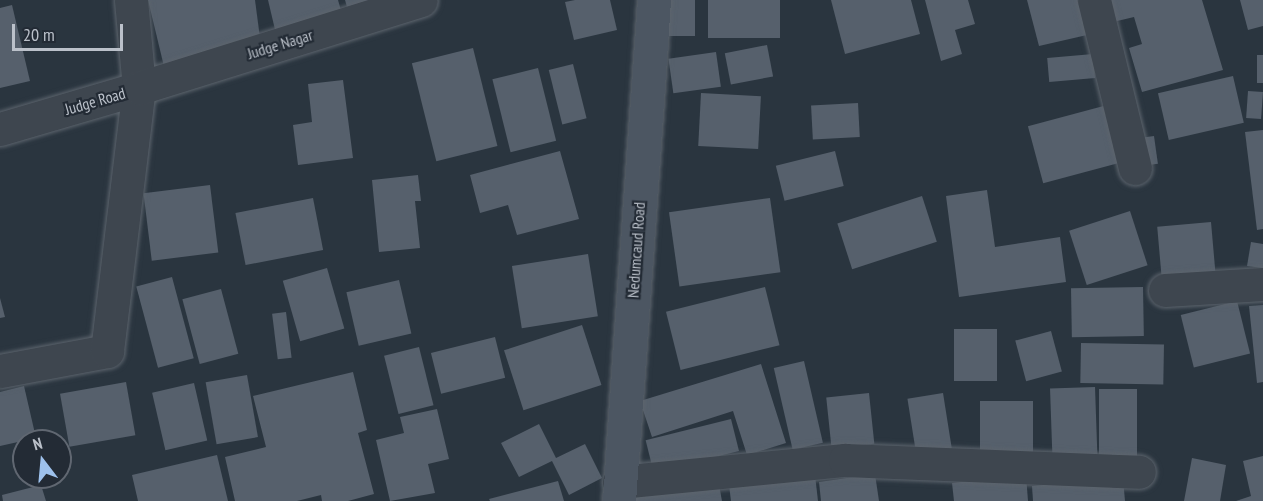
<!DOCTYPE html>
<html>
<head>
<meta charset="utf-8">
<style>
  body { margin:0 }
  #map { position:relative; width:1263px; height:501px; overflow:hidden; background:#2a353f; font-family:"PT Sans Narrow",sans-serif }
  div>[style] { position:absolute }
  .building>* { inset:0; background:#56606c; transform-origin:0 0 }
  .roads { filter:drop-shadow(0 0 2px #5c646d) drop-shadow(0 0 2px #5c646d) }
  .street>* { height:33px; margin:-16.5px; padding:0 16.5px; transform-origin:16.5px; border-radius:16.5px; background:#3e464f }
  .secondary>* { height:33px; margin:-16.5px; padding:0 16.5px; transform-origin:16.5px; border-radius:16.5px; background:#4c5662 }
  span { translate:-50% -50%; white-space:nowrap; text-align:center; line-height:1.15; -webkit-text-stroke:4.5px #232b35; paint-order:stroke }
  .street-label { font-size:16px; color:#bbc1ca }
  .north { position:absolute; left:12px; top:429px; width:60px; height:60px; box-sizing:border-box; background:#232b35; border:2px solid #606771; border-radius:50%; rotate:344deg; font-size:16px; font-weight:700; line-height:24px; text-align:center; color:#bbc1ca }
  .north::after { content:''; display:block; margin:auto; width:21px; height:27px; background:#9ec1ec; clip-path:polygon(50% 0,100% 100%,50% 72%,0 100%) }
  .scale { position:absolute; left:12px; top:24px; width:111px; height:27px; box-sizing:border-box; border:3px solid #bbc1ca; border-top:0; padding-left:8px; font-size:18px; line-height:21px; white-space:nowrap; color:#bbc1ca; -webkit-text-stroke:4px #232b35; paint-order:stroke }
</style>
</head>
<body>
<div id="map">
  <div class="building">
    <div style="clip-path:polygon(148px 0,255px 0,260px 38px,167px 79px)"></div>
    <div style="clip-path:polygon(268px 0,338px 0,344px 21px,277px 38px)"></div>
    <div style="clip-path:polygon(345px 0,374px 0,347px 7px)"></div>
    <div style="clip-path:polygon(575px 0,610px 0,617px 30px,574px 40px,565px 2px)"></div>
    <div style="left:658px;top:0;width:37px;height:36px"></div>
    <div style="left:708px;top:0;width:72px;height:38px"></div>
    <div style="clip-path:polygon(831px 0,911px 0,920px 34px,845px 54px)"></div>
    <div style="clip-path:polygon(925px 0,968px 0,975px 24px,955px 30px,962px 54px,941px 61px)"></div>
    <div style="clip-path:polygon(1027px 0,1078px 0,1087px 35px,1039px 46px)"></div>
    <div style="clip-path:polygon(1107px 0,1202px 0,1223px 70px,1142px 92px,1129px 48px,1142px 44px,1134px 17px,1113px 22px)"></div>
    <div style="clip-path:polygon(1240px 0,1263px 0,1263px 26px,1248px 30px)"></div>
    <div style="clip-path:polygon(12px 5px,30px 81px,0 88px,0 8px)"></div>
    <div style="left:767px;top:45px;width:32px;height:43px;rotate:79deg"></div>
    <div style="left:473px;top:48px;width:101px;height:63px;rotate:76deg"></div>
    <div style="left:716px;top:52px;width:35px;height:48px;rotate:82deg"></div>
    <div style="left:1093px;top:54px;width:24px;height:46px;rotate:85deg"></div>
    <div style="left:1263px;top:55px;width:28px;height:6px;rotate:90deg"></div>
    <div style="left:573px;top:64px;width:56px;height:25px;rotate:76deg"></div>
    <div style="left:538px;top:68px;width:75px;height:47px;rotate:76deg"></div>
    <div style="left:1233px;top:76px;width:48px;height:77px;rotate:77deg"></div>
    <div style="clip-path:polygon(343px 80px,353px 158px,298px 165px,293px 125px,312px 122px,308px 84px)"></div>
    <div style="left:1248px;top:91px;width:15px;height:27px;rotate:4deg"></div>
    <div style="left:701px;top:93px;width:60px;height:53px;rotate:3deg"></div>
    <div style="left:858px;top:103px;width:34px;height:47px;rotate:87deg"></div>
    <div style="left:1111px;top:104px;width:59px;height:86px;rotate:75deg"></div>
    <div style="clip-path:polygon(1263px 130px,1263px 229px,1257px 230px,1245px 132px)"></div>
    <div style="left:1154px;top:136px;width:28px;height:20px;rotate:82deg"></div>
    <div style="clip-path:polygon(560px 151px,579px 219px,517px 235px,508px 205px,480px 213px,470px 175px)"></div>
    <div style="left:835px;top:151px;width:36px;height:61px;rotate:76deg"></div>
    <div style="clip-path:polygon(418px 175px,421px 201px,415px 201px,420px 248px,379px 252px,372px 180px)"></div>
    <div style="left:210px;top:185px;width:68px;height:67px;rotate:83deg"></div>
    <div style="clip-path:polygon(987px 190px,995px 247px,1060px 237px,1066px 282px,959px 297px,946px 196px)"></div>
    <div style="left:922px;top:196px;width:48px;height:89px;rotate:72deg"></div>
    <div style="left:313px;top:198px;width:53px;height:79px;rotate:79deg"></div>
    <div style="left:770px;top:198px;width:75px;height:102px;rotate:82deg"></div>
    <div style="left:1130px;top:211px;width:57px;height:64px;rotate:72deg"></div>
    <div style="left:1211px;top:222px;width:54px;height:54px;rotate:85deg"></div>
    <div style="clip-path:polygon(1251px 242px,1263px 244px,1263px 268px,1247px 266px)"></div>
    <div style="left:588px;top:254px;width:63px;height:77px;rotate:81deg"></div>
    <div style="left:327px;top:268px;width:63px;height:46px;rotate:74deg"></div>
    <div style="left:172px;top:277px;width:84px;height:37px;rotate:75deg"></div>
    <div style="left:399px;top:280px;width:55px;height:54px;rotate:77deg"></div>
    <div style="left:765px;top:287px;width:60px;height:102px;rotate:76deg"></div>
    <div style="left:1143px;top:287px;width:49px;height:72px;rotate:89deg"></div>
    <div style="left:221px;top:289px;width:67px;height:40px;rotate:75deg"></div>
    <div style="clip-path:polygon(0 298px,5px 317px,0 318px)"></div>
    <div style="left:1237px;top:301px;width:54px;height:58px;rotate:76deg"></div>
    <div style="clip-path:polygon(1263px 305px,1263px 382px,1257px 383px,1249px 306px)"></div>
    <div style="left:286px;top:312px;width:46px;height:14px;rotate:83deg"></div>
    <div style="left:582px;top:325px;width:63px;height:82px;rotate:72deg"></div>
    <div style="left:954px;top:329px;width:43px;height:52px"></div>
    <div style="left:1051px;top:331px;width:42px;height:37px;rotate:75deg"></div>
    <div style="left:495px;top:337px;width:42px;height:66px;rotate:76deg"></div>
    <div style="left:1081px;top:343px;width:83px;height:40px;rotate:1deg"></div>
    <div style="left:419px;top:347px;width:60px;height:36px;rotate:76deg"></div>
    <div style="left:804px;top:361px;width:84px;height:31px;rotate:77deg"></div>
    <div style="clip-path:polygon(761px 364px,786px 443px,747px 455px,733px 411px,652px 437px,640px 401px)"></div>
    <div style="clip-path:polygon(353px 372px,367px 430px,358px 433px,374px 494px,348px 501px,322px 501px,321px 495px,297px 501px,235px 501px,225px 457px,266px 447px,253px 396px)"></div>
    <div style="left:247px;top:375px;width:63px;height:42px;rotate:80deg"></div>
    <div style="left:126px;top:382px;width:54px;height:67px;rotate:80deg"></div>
    <div style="left:194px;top:383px;width:59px;height:43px;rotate:77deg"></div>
    <div style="clip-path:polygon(24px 386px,36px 438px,0 446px,0 392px)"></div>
    <div style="left:1095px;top:387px;width:76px;height:45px;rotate:88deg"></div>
    <div style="left:1099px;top:389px;width:38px;height:72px"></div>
    <div style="left:869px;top:393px;width:51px;height:43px;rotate:84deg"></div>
    <div style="left:943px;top:393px;width:56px;height:36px;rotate:81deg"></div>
    <div style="left:980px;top:401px;width:53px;height:61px"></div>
    <div style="clip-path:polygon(437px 409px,449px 459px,428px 464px,435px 493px,390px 501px,376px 440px,404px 433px,400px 417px)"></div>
    <div style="left:731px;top:419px;width:33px;height:88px;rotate:76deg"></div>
    <div style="clip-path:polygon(539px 424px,556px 458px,585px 444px,602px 478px,569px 495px,552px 461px,519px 477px,501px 443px)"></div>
    <div style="clip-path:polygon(217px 455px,228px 501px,138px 501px,132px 475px)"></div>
    <div style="clip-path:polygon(1263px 456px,1263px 501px,1236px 501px,1251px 496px,1243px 461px)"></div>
    <div style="clip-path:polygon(1192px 458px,1226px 465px,1220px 501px,1184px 501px)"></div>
    <div style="clip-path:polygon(875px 474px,879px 501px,821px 501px,819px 482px)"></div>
    <div style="clip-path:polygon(815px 475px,818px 501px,731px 501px,729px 485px)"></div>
    <div style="clip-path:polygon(1026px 475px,1028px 501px,954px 501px,952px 483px)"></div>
    <div style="clip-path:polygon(1123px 478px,1125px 501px,1033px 501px,1032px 486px)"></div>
    <div style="clip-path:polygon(718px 479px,722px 501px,626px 501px,625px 497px)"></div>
    <div style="clip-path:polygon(558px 481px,564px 501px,490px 501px,489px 499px)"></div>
    <div style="clip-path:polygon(41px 485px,46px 501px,3px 501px,2px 495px)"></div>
  </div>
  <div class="roads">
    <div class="street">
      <div style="left:1094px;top:0;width:173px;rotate:76.3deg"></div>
      <div style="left:0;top:129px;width:145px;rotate:-16.4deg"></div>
      <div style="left:139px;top:88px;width:88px;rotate:-95.2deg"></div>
      <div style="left:1165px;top:290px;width:98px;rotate:-3.5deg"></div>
      <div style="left:0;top:371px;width:109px;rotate:-10.6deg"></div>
      <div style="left:107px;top:351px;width:265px;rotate:-83.1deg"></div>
      <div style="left:139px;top:88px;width:295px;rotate:-17.3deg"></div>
      <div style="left:619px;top:482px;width:227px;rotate:-5.6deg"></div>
      <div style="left:845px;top:460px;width:294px;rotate:2.3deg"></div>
    </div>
    <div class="secondary">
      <div style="left:619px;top:501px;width:502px;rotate:-86deg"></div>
    </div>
  </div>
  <div class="street-label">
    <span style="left:280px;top:44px;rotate:-17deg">Judge Nagar</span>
    <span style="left:95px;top:101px;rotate:-16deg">Judge Road</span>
    <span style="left:636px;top:250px;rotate:-86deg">Nedumcaud Road</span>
  </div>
  <div class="north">N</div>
  <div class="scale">20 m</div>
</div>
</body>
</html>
